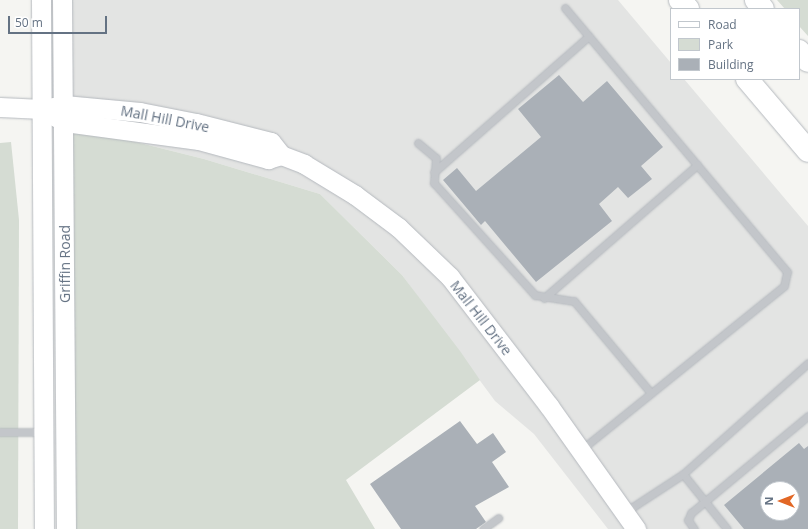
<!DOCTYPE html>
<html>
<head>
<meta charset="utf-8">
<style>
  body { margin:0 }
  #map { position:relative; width:808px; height:529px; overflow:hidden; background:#f5f5f2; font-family:"Open Sans",sans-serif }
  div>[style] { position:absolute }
  .built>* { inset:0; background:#e3e4e3; transform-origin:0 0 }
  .green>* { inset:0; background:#d5dcd3 }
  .building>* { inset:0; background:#aab0b7 }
  .roads { filter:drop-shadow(0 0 1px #b5b9be) drop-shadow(0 0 1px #b5b9be) }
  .lane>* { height:7px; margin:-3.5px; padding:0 3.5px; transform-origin:3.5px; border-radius:3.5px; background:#c3c6ca }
  .secondary>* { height:19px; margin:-9.5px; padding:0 9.5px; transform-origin:9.5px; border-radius:9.5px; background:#fff }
  .highway>* { height:22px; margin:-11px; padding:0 11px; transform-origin:11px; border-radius:11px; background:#fff }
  span { translate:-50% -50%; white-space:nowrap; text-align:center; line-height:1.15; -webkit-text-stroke:4px #fff; paint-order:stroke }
  .street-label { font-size:14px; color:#647283 }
  .legend { position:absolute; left:670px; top:8px; width:130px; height:72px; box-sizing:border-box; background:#fff; border:1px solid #c1c7cd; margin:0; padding:5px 7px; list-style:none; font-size:12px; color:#647283 }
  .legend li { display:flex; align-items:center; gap:8px; height:20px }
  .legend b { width:20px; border:1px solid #c1c7cd }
  .north { position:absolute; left:760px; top:481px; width:40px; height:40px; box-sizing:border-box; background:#fff; border:1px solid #c1c7cd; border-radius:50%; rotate:270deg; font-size:11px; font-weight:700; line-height:16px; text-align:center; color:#647283 }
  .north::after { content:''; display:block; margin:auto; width:14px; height:18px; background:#e26725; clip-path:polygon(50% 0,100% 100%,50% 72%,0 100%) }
  .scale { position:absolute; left:8px; top:16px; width:99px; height:18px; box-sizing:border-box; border:2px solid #647283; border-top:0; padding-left:5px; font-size:12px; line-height:14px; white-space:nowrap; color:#647283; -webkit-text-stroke:3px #fff; paint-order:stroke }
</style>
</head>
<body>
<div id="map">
  <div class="built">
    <div style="left:49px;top:0;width:6px;height:101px"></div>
    <div style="clip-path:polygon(evenodd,70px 0,618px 0,671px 63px,671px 79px,684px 79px,808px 226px,808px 529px,646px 529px,555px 402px,345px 180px,72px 99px,70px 0,768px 489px,792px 489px,792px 513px,768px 513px,768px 489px)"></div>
    <div style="clip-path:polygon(96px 132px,278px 163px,301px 170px,375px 217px,444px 281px,628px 529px,608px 529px,534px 434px,495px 401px,402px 275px,320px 194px,204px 159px)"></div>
  </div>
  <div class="green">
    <div style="clip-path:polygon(777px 0,808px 0,808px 36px,799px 26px,799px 9px,785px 9px)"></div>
    <div style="clip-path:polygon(73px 130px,96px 132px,204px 159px,320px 194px,402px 275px,460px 351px,480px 380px,346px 480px,375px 529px,74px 529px)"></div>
    <div style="clip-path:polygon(11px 142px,19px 220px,18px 529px,0 529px,0 143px)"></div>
  </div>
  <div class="building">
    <div style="clip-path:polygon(559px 75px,583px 102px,607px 81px,663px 147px,641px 166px,652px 179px,628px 198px,618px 187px,599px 204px,612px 221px,536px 282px,485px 221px,481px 225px,443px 180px,457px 168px,476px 191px,541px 137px,518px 109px)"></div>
    <div style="clip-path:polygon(460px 421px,477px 444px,493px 433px,506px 452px,492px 462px,509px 487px,475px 506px,486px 522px,476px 529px,401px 529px,370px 484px)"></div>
    <div style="clip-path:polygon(evenodd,799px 443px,804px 449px,808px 446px,808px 529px,744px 529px,724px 505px,799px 443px,768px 489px,792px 489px,792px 513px,768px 513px,768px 489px)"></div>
  </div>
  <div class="roads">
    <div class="lane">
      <div style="left:565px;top:8px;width:345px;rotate:49.9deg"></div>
      <div style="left:787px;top:272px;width:14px;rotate:102deg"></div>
      <div style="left:784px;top:286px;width:261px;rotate:141.1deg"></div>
      <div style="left:418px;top:143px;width:23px;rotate:40deg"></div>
      <div style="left:436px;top:158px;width:25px;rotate:95deg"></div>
      <div style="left:434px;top:183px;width:151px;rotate:48deg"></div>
      <div style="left:535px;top:295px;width:39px;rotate:9deg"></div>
      <div style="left:574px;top:301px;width:120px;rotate:50.1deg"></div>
      <div style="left:434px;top:172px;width:206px;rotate:-41.3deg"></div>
      <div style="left:544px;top:298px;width:203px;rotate:-41deg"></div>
      <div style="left:0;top:432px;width:44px"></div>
      <div style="left:683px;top:474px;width:70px;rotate:51.3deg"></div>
      <div style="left:625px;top:512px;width:69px;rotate:-33.2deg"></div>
      <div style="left:683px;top:474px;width:167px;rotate:-41.6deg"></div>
      <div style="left:483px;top:529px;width:19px;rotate:-36deg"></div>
      <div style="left:694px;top:529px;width:11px;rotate:-124deg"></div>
      <div style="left:688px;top:520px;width:8px;rotate:-67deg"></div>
      <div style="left:691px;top:513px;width:152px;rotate:-39.7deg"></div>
    </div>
    <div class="secondary">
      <div style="left:41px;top:0;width:529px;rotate:89.68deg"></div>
      <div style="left:62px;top:0;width:529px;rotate:89.57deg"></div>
      <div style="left:0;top:107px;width:42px;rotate:2.7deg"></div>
      <div style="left:42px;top:109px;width:22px;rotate:-10deg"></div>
      <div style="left:64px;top:105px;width:76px;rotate:5.3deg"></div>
      <div style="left:140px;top:112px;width:57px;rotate:11.1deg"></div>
      <div style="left:196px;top:123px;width:77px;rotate:14.2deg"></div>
      <div style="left:271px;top:142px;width:16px;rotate:52deg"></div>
      <div style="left:281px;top:155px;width:25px;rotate:21deg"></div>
      <div style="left:304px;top:164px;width:60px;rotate:31.3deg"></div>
      <div style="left:355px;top:195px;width:54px;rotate:36.7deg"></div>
      <div style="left:398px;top:227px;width:72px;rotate:43.9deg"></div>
      <div style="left:450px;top:277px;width:163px;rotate:52.5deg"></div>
      <div style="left:549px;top:406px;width:151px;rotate:54.7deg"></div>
      <div style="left:54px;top:116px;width:13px;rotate:29deg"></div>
      <div style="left:65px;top:122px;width:135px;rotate:7.7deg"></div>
      <div style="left:199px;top:140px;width:72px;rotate:15.4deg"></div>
      <div style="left:268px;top:159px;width:14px;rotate:-17deg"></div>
    </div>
    <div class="highway">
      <div style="left:680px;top:0;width:12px;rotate:48deg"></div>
      <div style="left:756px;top:0;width:11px;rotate:52deg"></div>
      <div style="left:799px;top:51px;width:13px;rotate:48deg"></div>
      <div style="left:747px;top:79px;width:94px;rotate:49.7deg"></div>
    </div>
  </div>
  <div class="street-label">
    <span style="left:165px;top:119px;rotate:11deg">Mall Hill Drive</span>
    <span style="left:65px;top:264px;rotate:-90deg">Griffin Road</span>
    <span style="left:481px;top:318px;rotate:52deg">Mall Hill Drive</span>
  </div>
  <ul class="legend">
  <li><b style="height:5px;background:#fff"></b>Road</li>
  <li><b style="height:11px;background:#d5dcd3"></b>Park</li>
  <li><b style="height:11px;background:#aab0b7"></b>Building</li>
  </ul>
  <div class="north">N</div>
  <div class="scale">50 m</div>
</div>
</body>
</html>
